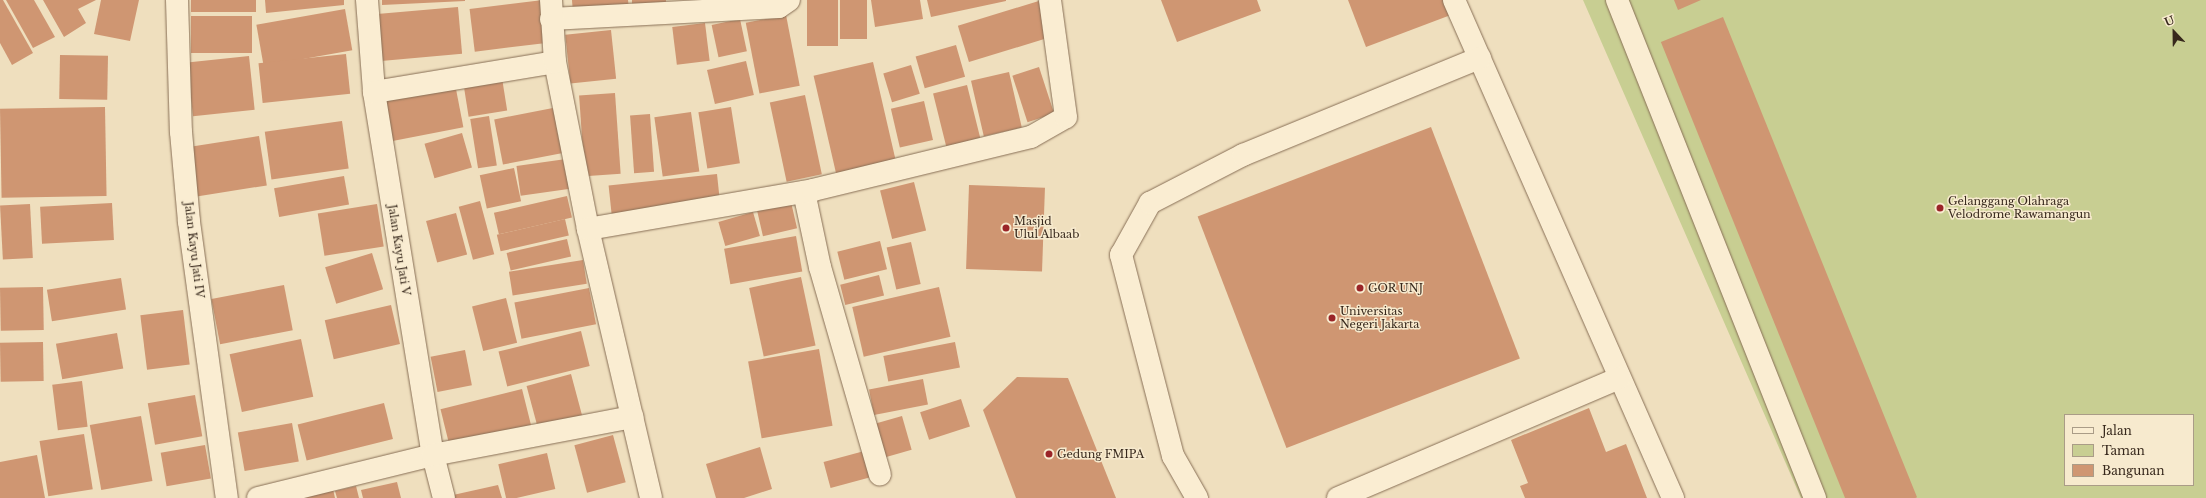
<!DOCTYPE html>
<html>
<head>
<meta charset="utf-8">
<style>
  body { margin:0 }
  #map { position:relative; width:2206px; height:498px; overflow:hidden; background:#efdfbe; font-family:"Libre Baskerville",serif }
  div>[style] { position:absolute }
  .green>* { inset:0; background:#c8ce92 }
  .building>* { inset:0; background:#cf9672; transform-origin:0 0 }
  .roads { filter:drop-shadow(0 0 1px #886f56) drop-shadow(0 0 1px #886f56) }
  .minor>* { height:22px; margin:-11px; padding:0 11px; transform-origin:11px; border-radius:11px; background:#faedd2 }
  .dots>* { width:11px; height:11px; translate:-50% -50%; box-sizing:border-box; border:2px solid #f7eace; border-radius:50% }
  span { translate:-50% -50%; white-space:nowrap; text-align:center; line-height:1.15; -webkit-text-stroke:3px #f7eace; paint-order:stroke }
  .poi-label { font-size:11px; color:#37281c }
  .left { translate:0 -50%; text-align:left }
  .street-label { font-size:11px; color:#37281c }
  .legend { position:absolute; left:2064px; top:414px; width:130px; height:72px; box-sizing:border-box; background:#f7eace; border:1px solid #aa9c87; margin:0; padding:5px 7px; list-style:none; font-size:12px; color:#37281c }
  .legend li { display:flex; align-items:center; gap:8px; height:20px }
  .legend b { width:20px; border:1px solid #aa9c87 }
  .north { position:absolute; left:2154px; top:12px; width:40px; height:40px; -webkit-text-stroke:3px #f7eace; paint-order:stroke; rotate:338deg; font-size:11px; font-weight:700; line-height:16px; text-align:center; color:#37281c }
  .north::after { content:''; display:block; margin:auto; width:14px; height:18px; background:#37281c; clip-path:polygon(50% 0,100% 100%,50% 72%,0 100%) }
</style>
</head>
<body>
<div id="map">
  <div class="green">
    <div style="clip-path:polygon(evenodd,1583px 0,2206px 0,2206px 498px,1801px 498px,1583px 0,2065px 415px,2193px 415px,2193px 485px,2065px 485px,2065px 415px)"></div>
  </div>
  <div class="building">
    <div style="clip-path:polygon(0 0,3px 0,33px 53px,12px 65px,0 43px)"></div>
    <div style="clip-path:polygon(6px 0,34px 0,55px 37px,33px 48px)"></div>
    <div style="clip-path:polygon(43px 0,96px 0,78px 9px,86px 23px,64px 37px)"></div>
    <div style="clip-path:polygon(101px 0,139px 0,130px 41px,94px 34px)"></div>
    <div style="left:191px;top:0;width:65px;height:12px"></div>
    <div style="clip-path:polygon(265px 0,344px 0,344px 5px,266px 13px)"></div>
    <div style="clip-path:polygon(382px 0,465px 0,465px 1px,382px 5px)"></div>
    <div style="left:543px;top:0;width:43px;height:74px;rotate:83deg"></div>
    <div style="clip-path:polygon(572px 0,628px 0,629px 9px,573px 14px)"></div>
    <div style="clip-path:polygon(632px 0,666px 0,666px 2px,632px 5px)"></div>
    <div style="left:807px;top:0;width:31px;height:46px"></div>
    <div style="left:840px;top:0;width:27px;height:39px"></div>
    <div style="clip-path:polygon(871px 0,920px 0,923px 19px,875px 27px)"></div>
    <div style="clip-path:polygon(927px 0,1006px 0,1006px 1px,931px 17px)"></div>
    <div style="left:1042px;top:0;width:38px;height:88px;rotate:73deg"></div>
    <div style="clip-path:polygon(1161px 0,1257px 0,1261px 11px,1177px 42px)"></div>
    <div style="clip-path:polygon(1348px 0,1451px 0,1456px 13px,1366px 47px)"></div>
    <div style="clip-path:polygon(1674px 0,1701px 0,1678px 10px)"></div>
    <div style="left:458px;top:7px;width:47px;height:84px;rotate:85deg"></div>
    <div style="left:345px;top:9px;width:42px;height:90px;rotate:80deg"></div>
    <div style="left:786px;top:15px;width:72px;height:41px;rotate:79deg"></div>
    <div style="left:191px;top:16px;width:61px;height:37px"></div>
    <div style="left:1723px;top:17px;width:518px;height:67px;rotate:68deg"></div>
    <div style="left:740px;top:19px;width:33px;height:29px;rotate:78deg"></div>
    <div style="left:705px;top:23px;width:38px;height:33px;rotate:83deg"></div>
    <div style="left:611px;top:30px;width:49px;height:46px;rotate:84deg"></div>
    <div style="left:956px;top:45px;width:33px;height:42px;rotate:74deg"></div>
    <div style="left:346px;top:54px;width:40px;height:88px;rotate:84deg"></div>
    <div style="left:60px;top:55px;width:48px;height:44px;rotate:1deg"></div>
    <div style="left:249px;top:56px;width:54px;height:62px;rotate:84deg"></div>
    <div style="left:746px;top:61px;width:35px;height:40px;rotate:77deg"></div>
    <div style="left:873px;top:62px;width:100px;height:61px;rotate:77deg"></div>
    <div style="left:911px;top:65px;width:30px;height:29px;rotate:73deg"></div>
    <div style="left:1039px;top:67px;width:49px;height:28px;rotate:72deg"></div>
    <div style="left:1009px;top:72px;width:57px;height:39px;rotate:77deg"></div>
    <div style="left:502px;top:78px;width:33px;height:39px;rotate:81deg"></div>
    <div style="left:455px;top:84px;width:44px;height:76px;rotate:79deg"></div>
    <div style="left:967px;top:85px;width:55px;height:35px;rotate:76deg"></div>
    <div style="left:615px;top:93px;width:81px;height:36px;rotate:86deg"></div>
    <div style="left:805px;top:95px;width:81px;height:36px;rotate:78deg"></div>
    <div style="left:924px;top:101px;width:40px;height:34px;rotate:77deg"></div>
    <div style="left:105px;top:107px;width:89px;height:105px;rotate:89deg"></div>
    <div style="left:558px;top:107px;width:46px;height:65px;rotate:79deg"></div>
    <div style="left:731px;top:107px;width:57px;height:33px;rotate:81deg"></div>
    <div style="left:691px;top:112px;width:60px;height:37px;rotate:82deg"></div>
    <div style="left:650px;top:114px;width:58px;height:20px;rotate:86deg"></div>
    <div style="left:489px;top:116px;width:50px;height:19px;rotate:81deg"></div>
    <div style="left:342px;top:121px;width:48px;height:78px;rotate:82deg"></div>
    <div style="left:1431px;top:127px;width:248px;height:250px;rotate:69deg"></div>
    <div style="left:462px;top:133px;width:36px;height:39px;rotate:74deg"></div>
    <div style="left:259px;top:136px;width:50px;height:71px;rotate:81deg"></div>
    <div style="left:566px;top:159px;width:30px;height:50px;rotate:82deg"></div>
    <div style="left:514px;top:168px;width:34px;height:35px;rotate:78deg"></div>
    <div style="left:717px;top:174px;width:29px;height:109px;rotate:84deg"></div>
    <div style="left:344px;top:176px;width:29px;height:71px;rotate:80deg"></div>
    <div style="left:914px;top:182px;width:50px;height:35px;rotate:76deg"></div>
    <div style="left:969px;top:185px;width:76px;height:84px;rotate:2deg"></div>
    <div style="left:567px;top:196px;width:22px;height:75px;rotate:77deg"></div>
    <div style="left:480px;top:201px;width:55px;height:22px;rotate:75deg"></div>
    <div style="left:791px;top:202px;width:27px;height:35px;rotate:77deg"></div>
    <div style="left:112px;top:203px;width:37px;height:72px;rotate:87deg"></div>
    <div style="left:30px;top:204px;width:54px;height:30px;rotate:87deg"></div>
    <div style="left:377px;top:204px;width:43px;height:60px;rotate:81deg"></div>
    <div style="left:753px;top:212px;width:25px;height:36px;rotate:74deg"></div>
    <div style="left:456px;top:213px;width:43px;height:31px;rotate:75deg"></div>
    <div style="left:565px;top:219px;width:17px;height:70px;rotate:77deg"></div>
    <div style="left:796px;top:236px;width:36px;height:73px;rotate:80deg"></div>
    <div style="left:567px;top:239px;width:18px;height:62px;rotate:77deg"></div>
    <div style="left:880px;top:241px;width:29px;height:44px;rotate:76deg"></div>
    <div style="left:911px;top:242px;width:43px;height:25px;rotate:77deg"></div>
    <div style="left:372px;top:253px;width:38px;height:49px;rotate:73deg"></div>
    <div style="left:583px;top:260px;width:24px;height:75px;rotate:81deg"></div>
    <div style="left:879px;top:275px;width:21px;height:40px;rotate:76deg"></div>
    <div style="left:801px;top:277px;width:70px;height:53px;rotate:78deg"></div>
    <div style="left:121px;top:278px;width:32px;height:75px;rotate:81deg"></div>
    <div style="left:284px;top:285px;width:46px;height:74px;rotate:79deg"></div>
    <div style="left:43px;top:287px;width:43px;height:43px;rotate:89deg"></div>
    <div style="left:939px;top:287px;width:51px;height:89px;rotate:77deg"></div>
    <div style="left:589px;top:288px;width:37px;height:76px;rotate:79deg"></div>
    <div style="left:506px;top:298px;width:46px;height:35px;rotate:76deg"></div>
    <div style="left:391px;top:305px;width:40px;height:68px;rotate:77deg"></div>
    <div style="left:183px;top:310px;width:55px;height:43px;rotate:83deg"></div>
    <div style="left:581px;top:331px;width:36px;height:85px;rotate:76deg"></div>
    <div style="left:117px;top:333px;width:36px;height:62px;rotate:80deg"></div>
    <div style="left:301px;top:339px;width:59px;height:73px;rotate:78deg"></div>
    <div style="left:43px;top:342px;width:39px;height:43px;rotate:89deg"></div>
    <div style="left:955px;top:342px;width:26px;height:73px;rotate:79deg"></div>
    <div style="left:819px;top:349px;width:78px;height:72px;rotate:80deg"></div>
    <div style="left:465px;top:350px;width:36px;height:35px;rotate:79deg"></div>
    <div style="left:571px;top:374px;width:47px;height:46px;rotate:75deg"></div>
    <div style="clip-path:polygon(1017px 377px,1068px 378px,1116px 498px,1016px 498px,983px 410px)"></div>
    <div style="left:923px;top:379px;width:26px;height:55px;rotate:79deg"></div>
    <div style="left:82px;top:381px;width:46px;height:30px;rotate:83deg"></div>
    <div style="left:522px;top:389px;width:40px;height:84px;rotate:76deg"></div>
    <div style="left:195px;top:395px;width:42px;height:48px;rotate:80deg"></div>
    <div style="left:961px;top:399px;width:29px;height:43px;rotate:72deg"></div>
    <div style="left:384px;top:403px;width:37px;height:89px;rotate:76deg"></div>
    <div style="clip-path:polygon(1589px 408px,1606px 452px,1626px 444px,1647px 498px,1525px 498px,1520px 486px,1528px 483px,1511px 440px)"></div>
    <div style="left:141px;top:416px;width:66px;height:52px;rotate:80deg"></div>
    <div style="left:902px;top:416px;width:35px;height:30px;rotate:74deg"></div>
    <div style="left:292px;top:423px;width:39px;height:55px;rotate:80deg"></div>
    <div style="left:84px;top:434px;width:56px;height:45px;rotate:81deg"></div>
    <div style="left:613px;top:435px;width:49px;height:40px;rotate:75deg"></div>
    <div style="left:205px;top:445px;width:34px;height:45px;rotate:80deg"></div>
    <div style="clip-path:polygon(760px 447px,772px 489px,744px 498px,716px 498px,706px 464px)"></div>
    <div style="left:868px;top:450px;width:27px;height:46px;rotate:75deg"></div>
    <div style="left:547px;top:453px;width:37px;height:50px;rotate:77deg"></div>
    <div style="clip-path:polygon(37px 455px,45px 498px,0 498px,0 462px)"></div>
    <div style="clip-path:polygon(397px 482px,401px 498px,363px 498px,361px 490px)"></div>
    <div style="clip-path:polygon(332px 485px,335px 498px,273px 498px)"></div>
    <div style="clip-path:polygon(498px 485px,502px 498px,454px 498px,453px 495px)"></div>
    <div style="clip-path:polygon(356px 486px,359px 498px,337px 498px,335px 491px)"></div>
  </div>
  <div class="roads">
    <div class="minor">
      <div style="left:177px;top:0;width:132px;rotate:88.3deg"></div>
      <div style="left:181px;top:132px;width:90px;rotate:84.9deg"></div>
      <div style="left:189px;top:222px;width:279px;rotate:82.2deg"></div>
      <div style="left:367px;top:0;width:92px;rotate:85.6deg"></div>
      <div style="left:374px;top:92px;width:368px;rotate:80.8deg"></div>
      <div style="left:433px;top:455px;width:44px;rotate:75.7deg"></div>
      <div style="left:1454px;top:0;width:544px;rotate:66.26deg"></div>
      <div style="left:1617px;top:0;width:536px;rotate:68.32deg"></div>
      <div style="left:551px;top:19px;width:228px;rotate:-3deg"></div>
      <div style="left:779px;top:7px;width:12px;rotate:-35deg"></div>
      <div style="left:555px;top:62px;width:170px;rotate:78.8deg"></div>
      <div style="left:588px;top:229px;width:276px;rotate:76.8deg"></div>
      <div style="left:374px;top:92px;width:183px;rotate:-9.4deg"></div>
      <div style="left:555px;top:62px;width:62px;rotate:-93.7deg"></div>
      <div style="left:804px;top:192px;width:77px;rotate:78deg"></div>
      <div style="left:820px;top:267px;width:216px;rotate:73.9deg"></div>
      <div style="left:588px;top:229px;width:228px;rotate:-9.8deg"></div>
      <div style="left:813px;top:190px;width:224px;rotate:-13.7deg"></div>
      <div style="left:1031px;top:137px;width:40px;rotate:-29.7deg"></div>
      <div style="left:1066px;top:117px;width:118px;rotate:-97.8deg"></div>
      <div style="left:258px;top:498px;width:180px;rotate:-13.8deg"></div>
      <div style="left:433px;top:455px;width:203px;rotate:-10.8deg"></div>
      <div style="left:1197px;top:498px;width:48px;rotate:-119.7deg"></div>
      <div style="left:1173px;top:456px;width:208px;rotate:-104.5deg"></div>
      <div style="left:1121px;top:255px;width:60px;rotate:-60.9deg"></div>
      <div style="left:1150px;top:203px;width:105px;rotate:-27.3deg"></div>
      <div style="left:1243px;top:155px;width:256px;rotate:-22.3deg"></div>
      <div style="left:1338px;top:498px;width:306px;rotate:-23.1deg"></div>
    </div>
  </div>
  <div class="dots">
    <div style="left:1940px;top:208px;background:#9a2428"></div>
    <div style="left:1006px;top:228px;background:#9a2428"></div>
    <div style="left:1360px;top:288px;background:#9a2428"></div>
    <div style="left:1332px;top:318px;background:#9a2428"></div>
    <div style="left:1049px;top:454px;background:#9a2428"></div>
  </div>
  <div class="poi-label">
    <span class="left" style="left:1948px;top:208px">Gelanggang Olahraga<br>Velodrome Rawamangun</span>
    <span class="left" style="left:1014px;top:228px">Masjid<br>Ulul Albaab</span>
    <span class="left" style="left:1368px;top:288px">GOR UNJ</span>
    <span class="left" style="left:1340px;top:318px">Universitas<br>Negeri Jakarta</span>
    <span class="left" style="left:1057px;top:454px">Gedung FMIPA</span>
  </div>
  <div class="street-label">
    <span style="left:194px;top:250px;rotate:83deg">Jalan Kayu Jati IV</span>
    <span style="left:399px;top:250px;rotate:81deg">Jalan Kayu Jati V</span>
  </div>
  <ul class="legend">
  <li><b style="height:5px;background:#faedd2"></b>Jalan</li>
  <li><b style="height:11px;background:#c8ce92"></b>Taman</li>
  <li><b style="height:11px;background:#cf9672"></b>Bangunan</li>
  </ul>
  <div class="north">U</div>
</div>
</body>
</html>
